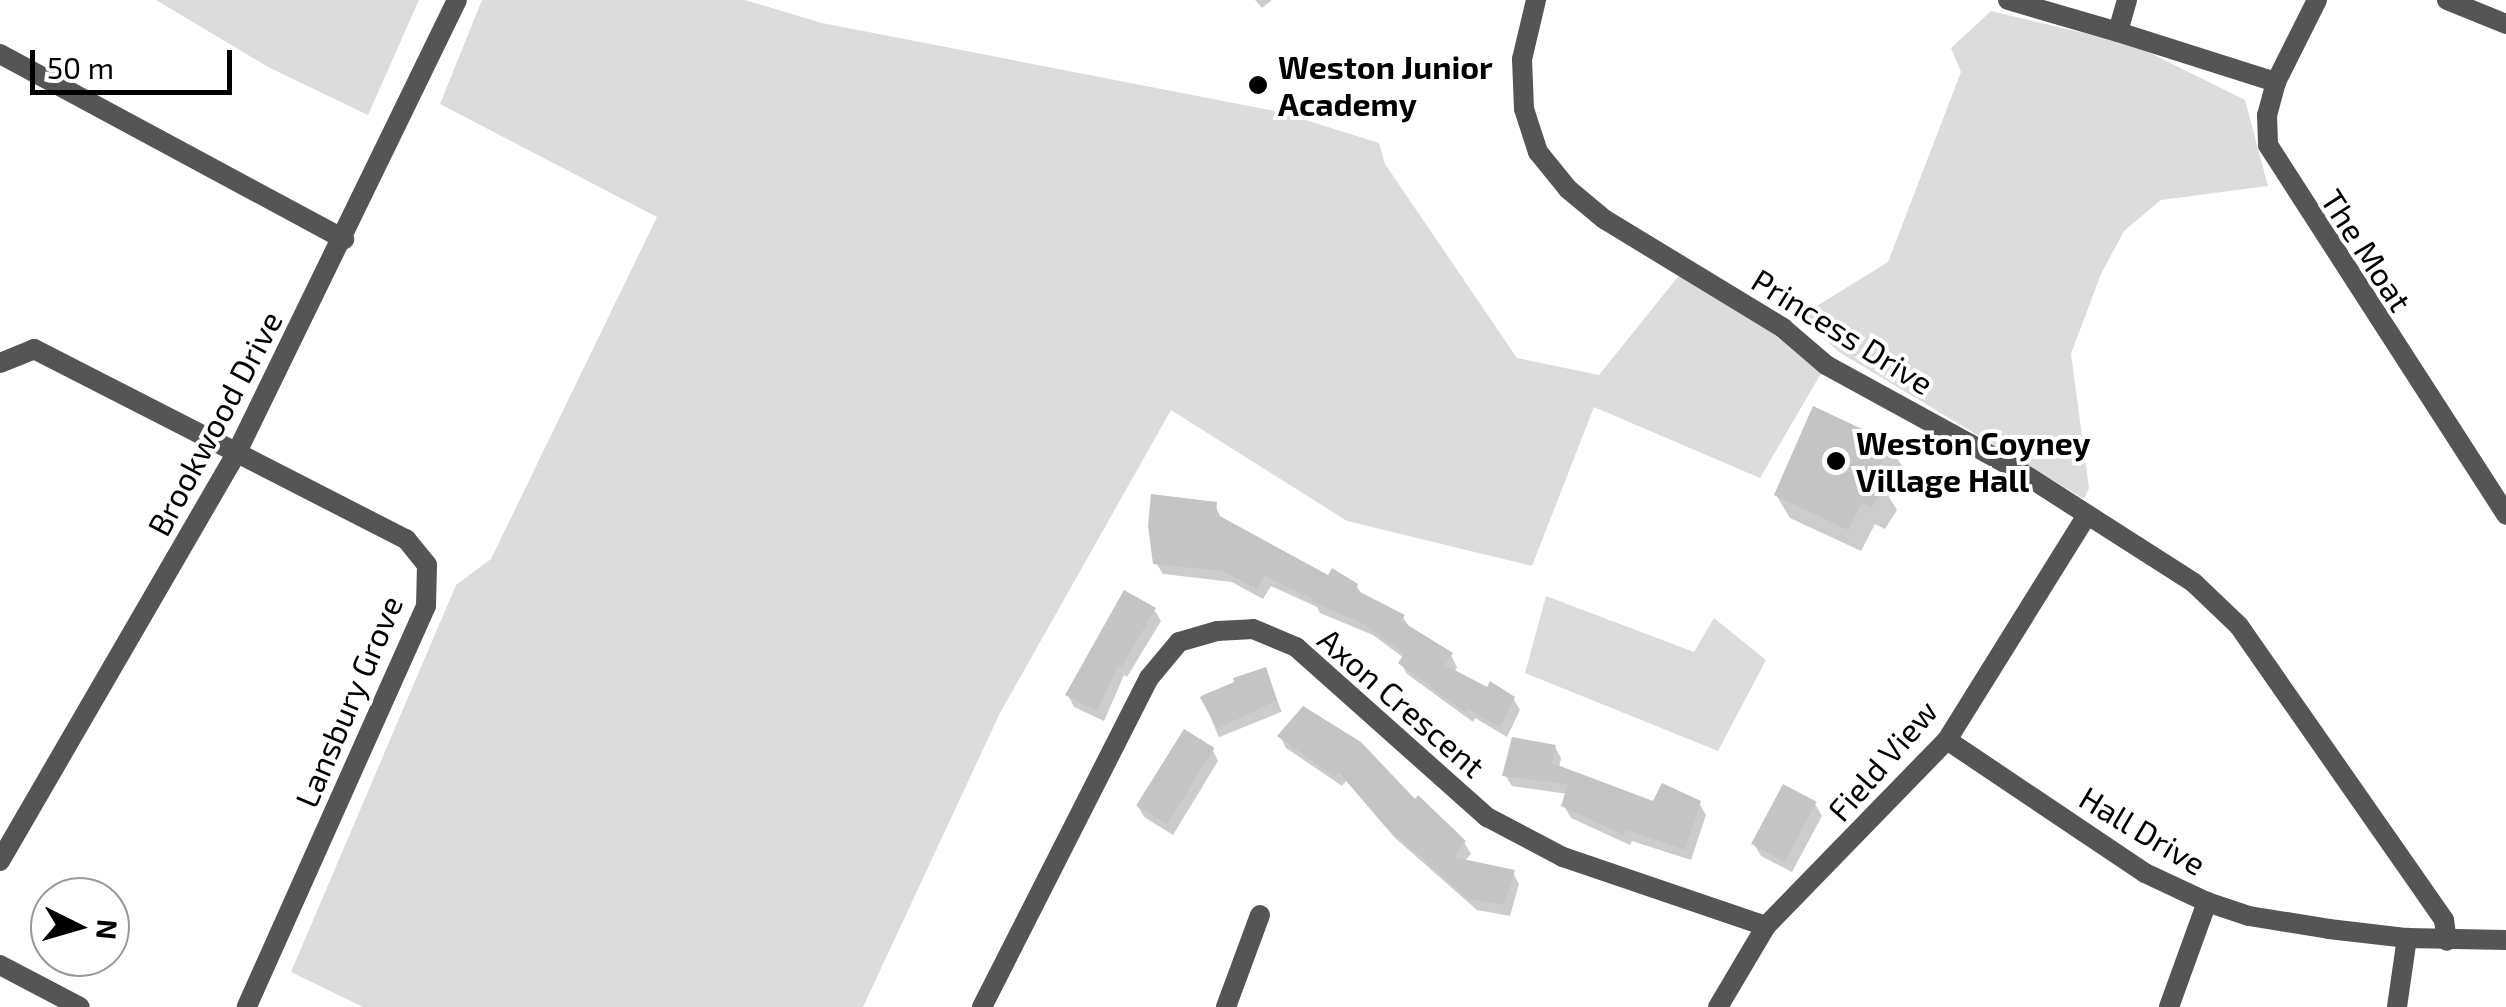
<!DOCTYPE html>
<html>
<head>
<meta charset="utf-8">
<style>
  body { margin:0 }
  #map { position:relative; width:2506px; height:1007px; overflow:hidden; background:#fff; font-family:"Exo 2",sans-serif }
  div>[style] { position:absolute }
  .green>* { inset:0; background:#dcdcdc }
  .shadow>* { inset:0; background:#0003; transform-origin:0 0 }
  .building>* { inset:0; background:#c4c4c4; transform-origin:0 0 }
  .minor>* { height:20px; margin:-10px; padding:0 10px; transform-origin:10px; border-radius:10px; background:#555 }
  .dots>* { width:28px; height:28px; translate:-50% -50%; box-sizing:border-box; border:5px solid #fff; border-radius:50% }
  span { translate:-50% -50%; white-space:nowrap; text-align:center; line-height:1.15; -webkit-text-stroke:8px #fff; paint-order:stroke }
  .poi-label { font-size:32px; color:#000; font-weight:700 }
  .left { translate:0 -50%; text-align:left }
  .street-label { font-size:32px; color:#000 }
  .north { position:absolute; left:30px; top:877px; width:100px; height:100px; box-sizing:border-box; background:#fff; border:2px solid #999; border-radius:50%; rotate:95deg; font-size:28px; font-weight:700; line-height:40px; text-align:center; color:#000 }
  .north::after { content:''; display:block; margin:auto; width:35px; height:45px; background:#000; clip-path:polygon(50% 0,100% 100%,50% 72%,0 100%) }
  .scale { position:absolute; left:30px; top:50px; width:202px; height:45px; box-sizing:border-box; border:5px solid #000; border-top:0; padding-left:12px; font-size:30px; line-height:35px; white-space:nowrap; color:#000; -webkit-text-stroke:8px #fff; paint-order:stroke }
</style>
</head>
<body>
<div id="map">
  <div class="green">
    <div style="clip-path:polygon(156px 0,419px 0,368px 115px,270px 68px)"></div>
    <div style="clip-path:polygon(482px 0,745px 0,822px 23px,1280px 112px,1379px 143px,1385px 164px,1517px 358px,1599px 375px,1685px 268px,1826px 365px,1760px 478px,1594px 407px,1532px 566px,1347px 521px,1171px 410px,1000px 713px,863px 1007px,363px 1007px,291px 972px,456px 585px,491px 559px,657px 217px,440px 104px)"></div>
    <div style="clip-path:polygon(1991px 11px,2134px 45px,2245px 100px,2268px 186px,2161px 200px,2124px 231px,2101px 274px,2071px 354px,2089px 488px,2084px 499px,1839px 352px,1799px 317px,1888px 262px,1961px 72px,1951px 48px)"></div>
    <div style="clip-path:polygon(1546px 596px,1694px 652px,1714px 618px,1766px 660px,1718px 751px,1525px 673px)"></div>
  </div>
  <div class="shadow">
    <div style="clip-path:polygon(1255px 0,1272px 0,1262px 8px)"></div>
    <div style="clip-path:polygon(1890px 445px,1903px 468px,1889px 497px,1897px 510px,1885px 529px,1875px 524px,1861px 551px,1790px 518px,1776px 495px)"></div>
    <div style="clip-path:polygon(1215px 505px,1222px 520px,1329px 578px,1356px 585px,1363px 596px,1403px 617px,1410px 628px,1451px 655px,1457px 667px,1454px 673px,1513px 698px,1520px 710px,1507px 737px,1475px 718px,1473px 722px,1407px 674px,1401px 663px,1404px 658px,1373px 635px,1320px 613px,1317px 607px,1271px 586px,1263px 599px,1232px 582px,1163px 574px,1156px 563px)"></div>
    <div style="clip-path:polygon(1154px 609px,1161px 621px,1127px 677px,1124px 675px,1104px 721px,1074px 707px,1068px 695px)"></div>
    <div style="left:1265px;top:670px;width:45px;height:68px;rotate:68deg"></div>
    <div style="clip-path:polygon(1280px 736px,1415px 803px,1464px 842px,1471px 854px,1464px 862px,1513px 873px,1519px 884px,1510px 916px,1477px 910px,1395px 838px,1346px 781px,1342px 786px,1286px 748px)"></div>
    <div style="clip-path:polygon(1555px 747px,1561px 758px,1559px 768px,1655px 805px,1699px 803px,1706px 815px,1691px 860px,1632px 841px,1630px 845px,1571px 818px,1564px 806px,1568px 794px,1512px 786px,1505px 775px)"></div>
    <div style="clip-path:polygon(1212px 749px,1218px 761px,1173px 835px,1144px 817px,1137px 805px)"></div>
    <div style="clip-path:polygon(1815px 804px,1822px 816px,1792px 872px,1761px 856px,1754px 844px)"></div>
  </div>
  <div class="building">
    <div style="clip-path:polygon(1813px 406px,1892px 443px,1874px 479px,1885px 485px,1871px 508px,1862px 502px,1848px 530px,1774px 495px)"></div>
    <div style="clip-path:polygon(1151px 494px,1217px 502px,1216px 514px,1328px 575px,1332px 568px,1358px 584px,1356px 590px,1405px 615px,1401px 621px,1453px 653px,1445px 665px,1487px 687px,1490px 681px,1515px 697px,1500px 727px,1468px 709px,1466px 713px,1398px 663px,1404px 654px,1364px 624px,1311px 602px,1313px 599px,1264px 576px,1257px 589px,1223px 571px,1153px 564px,1148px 526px)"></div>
    <div style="clip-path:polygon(1124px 590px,1156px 608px,1121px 667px,1118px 666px,1097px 711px,1065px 695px)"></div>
    <div style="clip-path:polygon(1266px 667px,1277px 700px,1217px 729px,1200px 697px,1234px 682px,1233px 678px)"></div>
    <div style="clip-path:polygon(1303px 706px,1361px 742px,1415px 799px,1418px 795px,1466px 841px,1453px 857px,1515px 870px,1504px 905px,1468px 899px,1386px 827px,1339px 772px,1335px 777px,1277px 736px)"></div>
    <div style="left:1184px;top:729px;width:36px;height:90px;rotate:32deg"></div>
    <div style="clip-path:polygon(1512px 737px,1556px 745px,1552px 763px,1653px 801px,1662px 783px,1701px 801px,1685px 850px,1626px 830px,1624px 835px,1561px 806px,1568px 784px,1502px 776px)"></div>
    <div style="left:1783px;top:784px;width:38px;height:68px;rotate:28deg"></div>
  </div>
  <div class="minor">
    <div style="left:1536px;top:0;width:61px;rotate:103.3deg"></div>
    <div style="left:1522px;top:59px;width:50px;rotate:87.7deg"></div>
    <div style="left:1524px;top:109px;width:45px;rotate:72deg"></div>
    <div style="left:1538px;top:152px;width:48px;rotate:51deg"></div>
    <div style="left:1568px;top:189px;width:47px;rotate:39.8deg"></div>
    <div style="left:1604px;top:219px;width:210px;rotate:31.3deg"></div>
    <div style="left:1783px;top:328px;width:57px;rotate:40.7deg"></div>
    <div style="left:1826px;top:365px;width:217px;rotate:28.7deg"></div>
    <div style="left:2016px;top:469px;width:211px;rotate:32.6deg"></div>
    <div style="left:2194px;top:583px;width:62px;rotate:43.7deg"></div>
    <div style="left:2239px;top:626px;width:358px;rotate:55.1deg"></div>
    <div style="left:2444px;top:920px;width:21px;rotate:82deg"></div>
    <div style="left:2008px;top:0;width:115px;rotate:16.2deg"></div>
    <div style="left:2127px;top:0;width:33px;rotate:106deg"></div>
    <div style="left:2118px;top:32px;width:166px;rotate:17.6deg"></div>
    <div style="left:2317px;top:0;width:92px;rotate:116.6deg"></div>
    <div style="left:2276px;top:82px;width:34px;rotate:105deg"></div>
    <div style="left:2267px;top:115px;width:30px;rotate:88deg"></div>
    <div style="left:2268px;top:145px;width:440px;rotate:57.2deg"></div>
    <div style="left:2447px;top:0;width:64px;rotate:22.1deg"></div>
    <div style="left:0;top:54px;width:391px;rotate:28.3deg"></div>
    <div style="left:0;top:363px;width:37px;rotate:-22deg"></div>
    <div style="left:34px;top:349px;width:418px;rotate:27.1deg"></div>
    <div style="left:406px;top:539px;width:33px;rotate:51deg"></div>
    <div style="left:427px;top:565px;width:41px;rotate:91.4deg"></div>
    <div style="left:426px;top:606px;width:439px;rotate:114.1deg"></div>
    <div style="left:1947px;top:740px;width:239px;rotate:33.9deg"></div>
    <div style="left:2145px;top:873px;width:68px;rotate:25.1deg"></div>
    <div style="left:2207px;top:902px;width:44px;rotate:18.4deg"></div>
    <div style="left:2249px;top:916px;width:81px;rotate:9.2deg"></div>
    <div style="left:2329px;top:929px;width:79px;rotate:6.6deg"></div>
    <div style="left:2407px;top:938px;width:99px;rotate:1.2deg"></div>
    <div style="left:0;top:861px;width:475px;rotate:-59.9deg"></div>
    <div style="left:238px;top:450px;width:500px;rotate:-64.05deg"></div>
    <div style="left:0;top:965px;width:90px;rotate:27.7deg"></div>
    <div style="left:982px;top:1007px;width:369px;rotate:-63.1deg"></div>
    <div style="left:1149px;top:678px;width:47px;rotate:-50.2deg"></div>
    <div style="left:1179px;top:642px;width:40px;rotate:-16deg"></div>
    <div style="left:1217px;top:631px;width:36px;rotate:-3deg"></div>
    <div style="left:1253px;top:629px;width:47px;rotate:22.7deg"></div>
    <div style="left:1296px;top:647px;width:256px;rotate:41.7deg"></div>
    <div style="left:1487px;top:817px;width:86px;rotate:27.8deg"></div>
    <div style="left:1563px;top:857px;width:214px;rotate:18.8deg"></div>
    <div style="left:1226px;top:1007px;width:98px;rotate:-69.7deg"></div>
    <div style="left:1718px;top:1007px;width:94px;rotate:-59.3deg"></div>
    <div style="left:1766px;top:926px;width:260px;rotate:-45.8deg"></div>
    <div style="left:1947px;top:740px;width:265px;rotate:-58.1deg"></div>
    <div style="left:2169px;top:1007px;width:112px;rotate:-70.1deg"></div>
    <div style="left:2397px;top:1007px;width:70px;rotate:-81.8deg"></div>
  </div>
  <div class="dots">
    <div style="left:1258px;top:85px;background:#000"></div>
    <div style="left:1836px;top:461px;background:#000"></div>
  </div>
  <div class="poi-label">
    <span class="left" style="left:1278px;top:85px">Weston Junior<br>Academy</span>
    <span class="left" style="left:1856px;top:461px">Weston Coyney<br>Village Hall</span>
  </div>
  <div class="street-label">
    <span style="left:2367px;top:250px;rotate:57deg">The Moat</span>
    <span style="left:1843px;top:331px;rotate:32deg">Princess Drive</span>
    <span style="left:214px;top:423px;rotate:-62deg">Brookwood Drive</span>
    <span style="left:348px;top:701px;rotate:-67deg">Lansbury Grove</span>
    <span style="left:1402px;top:702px;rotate:41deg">Axon Crescent</span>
    <span style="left:1882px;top:760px;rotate:-49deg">Field View</span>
    <span style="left:2143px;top:830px;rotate:31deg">Hall Drive</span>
  </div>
  <div class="north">N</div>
  <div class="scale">50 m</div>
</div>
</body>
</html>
